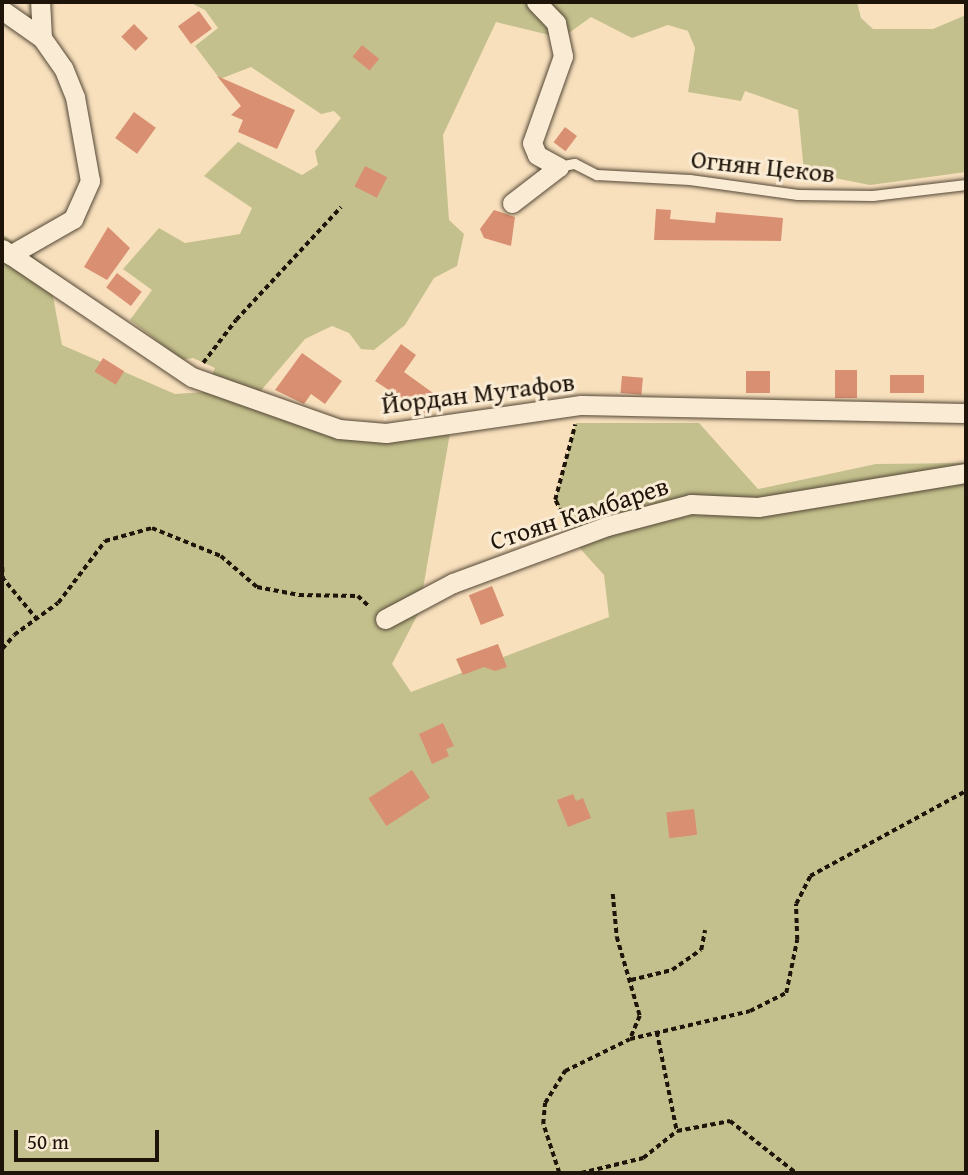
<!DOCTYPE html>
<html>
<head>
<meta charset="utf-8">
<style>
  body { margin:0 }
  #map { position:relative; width:968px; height:1175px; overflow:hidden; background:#f8e0bd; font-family:"Gentium Book Plus",serif }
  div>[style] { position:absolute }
  .green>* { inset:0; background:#c4c08d }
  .building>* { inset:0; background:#d98f71; transform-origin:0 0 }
  .path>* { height:3.5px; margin-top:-1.75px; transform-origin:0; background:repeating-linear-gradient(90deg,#1e1409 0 5px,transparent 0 8.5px) }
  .roads { filter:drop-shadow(0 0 2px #544736) drop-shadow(0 0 2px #544736) }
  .lane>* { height:10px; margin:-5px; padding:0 5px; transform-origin:5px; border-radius:5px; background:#faebd4 }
  .street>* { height:19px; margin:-9.5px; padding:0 9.5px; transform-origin:9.5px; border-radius:9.5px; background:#faebd4 }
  span { translate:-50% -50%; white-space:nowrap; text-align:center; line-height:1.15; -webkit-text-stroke:6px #faebd4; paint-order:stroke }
  .street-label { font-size:26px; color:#1e1409 }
  .frame { position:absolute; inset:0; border:4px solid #1e1409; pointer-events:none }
  .scale { position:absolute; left:14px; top:1130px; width:145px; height:32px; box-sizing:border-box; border:4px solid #1e1409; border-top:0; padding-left:9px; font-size:21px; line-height:24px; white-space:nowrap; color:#1e1409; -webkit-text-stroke:5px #faebd4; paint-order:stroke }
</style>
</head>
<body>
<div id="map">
  <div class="green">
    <div style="clip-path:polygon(189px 2px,857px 2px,861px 18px,873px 29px,933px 29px,966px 15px,966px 172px,870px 185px,804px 172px,798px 110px,745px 91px,741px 101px,688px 92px,695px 48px,688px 31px,668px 25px,632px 38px,591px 17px,562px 38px,496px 22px,443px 135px,449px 220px,464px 234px,457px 266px,434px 278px,405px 325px,374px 350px,361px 349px,349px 333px,332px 326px,305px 339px,253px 400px,335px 435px,450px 433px,419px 612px,392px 664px,411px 692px,609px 617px,604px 575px,576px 544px,555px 500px,576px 423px,699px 423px,758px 489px,876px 464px,966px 463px,966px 1173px,2px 1173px,2px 234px,65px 280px,52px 291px,62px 345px,175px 394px,205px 392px,215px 368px,193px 358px,182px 360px,130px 320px,152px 290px,123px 269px,159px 228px,185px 243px,240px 234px,252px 208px,204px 176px,238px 142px,302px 175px,318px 165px,315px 151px,341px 118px,334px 111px,321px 114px,251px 67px,220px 79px,195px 46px,218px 28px,205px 10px)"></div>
  </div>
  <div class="building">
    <div style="left:199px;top:11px;width:22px;height:26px;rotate:54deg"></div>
    <div style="left:134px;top:24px;width:20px;height:18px;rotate:45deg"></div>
    <div style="left:362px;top:45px;width:22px;height:15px;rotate:39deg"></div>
    <div style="clip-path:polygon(217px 76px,295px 110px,277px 149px,238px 132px,243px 120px,231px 115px,241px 106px)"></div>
    <div style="left:134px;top:112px;width:27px;height:32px;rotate:36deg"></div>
    <div style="left:565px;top:127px;width:15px;height:19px;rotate:37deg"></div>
    <div style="left:365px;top:166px;width:25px;height:23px;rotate:27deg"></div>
    <div style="clip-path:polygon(656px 209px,671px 210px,670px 219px,715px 223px,716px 212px,783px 218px,781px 241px,654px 240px)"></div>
    <div style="clip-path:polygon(494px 210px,515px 217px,511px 246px,484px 238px,480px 229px)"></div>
    <div style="clip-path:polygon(108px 227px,130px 248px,107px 280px,84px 267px)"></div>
    <div style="left:117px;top:273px;width:31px;height:18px;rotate:37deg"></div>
    <div style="clip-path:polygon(401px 344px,416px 355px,404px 372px,440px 398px,427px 415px,375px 381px)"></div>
    <div style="clip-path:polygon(302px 353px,342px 381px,325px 404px,311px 394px,304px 404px,275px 390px)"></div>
    <div style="left:103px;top:358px;width:25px;height:16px;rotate:32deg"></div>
    <div style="left:835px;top:370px;width:22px;height:28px"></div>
    <div style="left:770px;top:371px;width:22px;height:24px;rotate:90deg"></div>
    <div style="left:924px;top:375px;width:18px;height:34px;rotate:90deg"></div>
    <div style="left:622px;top:376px;width:21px;height:17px;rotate:5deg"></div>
    <div style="left:492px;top:586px;width:32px;height:25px;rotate:68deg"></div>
    <div style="clip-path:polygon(498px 644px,507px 667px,495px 671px,484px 667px,463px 675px,456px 659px)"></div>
    <div style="clip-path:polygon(443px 723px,454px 746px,446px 749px,449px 756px,432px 764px,419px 734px)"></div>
    <div style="left:412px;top:770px;width:33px;height:52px;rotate:57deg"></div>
    <div style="clip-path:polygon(573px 794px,576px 801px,583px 798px,591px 818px,568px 827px,557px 800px)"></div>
    <div style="left:694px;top:809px;width:26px;height:28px;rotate:83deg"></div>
  </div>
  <div class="path">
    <div style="left:203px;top:363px;width:54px;rotate:-52.5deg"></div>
    <div style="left:236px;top:320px;width:154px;rotate:-47.1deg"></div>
    <div style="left:565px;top:521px;width:23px;rotate:-115deg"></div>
    <div style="left:555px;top:500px;width:78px;rotate:-75.1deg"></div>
    <div style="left:2px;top:559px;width:19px;rotate:87deg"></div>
    <div style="left:2px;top:577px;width:53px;rotate:50.3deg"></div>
    <div style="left:2px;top:649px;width:18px;rotate:-49deg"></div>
    <div style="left:14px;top:635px;width:54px;rotate:-36deg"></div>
    <div style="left:58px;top:603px;width:78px;rotate:-52.8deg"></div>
    <div style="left:105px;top:541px;width:49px;rotate:-15.5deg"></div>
    <div style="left:152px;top:528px;width:74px;rotate:22.1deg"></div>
    <div style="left:221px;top:556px;width:48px;rotate:40.7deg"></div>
    <div style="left:257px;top:587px;width:43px;rotate:10.8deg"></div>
    <div style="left:299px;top:595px;width:59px;rotate:1deg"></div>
    <div style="left:358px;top:596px;width:16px;rotate:43deg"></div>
    <div style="left:613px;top:894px;width:43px;rotate:84.7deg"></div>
    <div style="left:617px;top:937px;width:82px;rotate:73.8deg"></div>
    <div style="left:640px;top:1016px;width:25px;rotate:113deg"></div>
    <div style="left:631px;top:980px;width:42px;rotate:-13.7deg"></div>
    <div style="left:672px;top:970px;width:35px;rotate:-35deg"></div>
    <div style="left:701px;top:950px;width:20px;rotate:-79deg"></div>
    <div style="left:657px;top:1032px;width:101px;rotate:78.6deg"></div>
    <div style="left:677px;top:1131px;width:54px;rotate:-10.7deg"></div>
    <div style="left:730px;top:1121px;width:84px;rotate:38.2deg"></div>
    <div style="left:559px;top:1173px;width:52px;rotate:-108.1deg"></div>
    <div style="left:543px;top:1124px;width:21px;rotate:-85deg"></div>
    <div style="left:545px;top:1103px;width:38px;rotate:-58deg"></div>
    <div style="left:565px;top:1071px;width:72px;rotate:-26.2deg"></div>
    <div style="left:630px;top:1039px;width:123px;rotate:-13.1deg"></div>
    <div style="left:750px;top:1011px;width:40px;rotate:-26.6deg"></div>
    <div style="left:786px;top:993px;width:54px;rotate:-78.3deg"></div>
    <div style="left:797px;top:940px;width:36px;rotate:-92deg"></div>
    <div style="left:796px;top:904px;width:31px;rotate:-63deg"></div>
    <div style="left:810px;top:876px;width:178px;rotate:-28.6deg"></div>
    <div style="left:581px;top:1173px;width:64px;rotate:-13.6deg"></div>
    <div style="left:643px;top:1158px;width:43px;rotate:-38.5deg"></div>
  </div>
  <div class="roads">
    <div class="lane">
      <div style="left:559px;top:167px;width:16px;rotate:-11deg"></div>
      <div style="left:575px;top:164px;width:25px;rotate:27deg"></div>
      <div style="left:597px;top:175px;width:93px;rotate:3.1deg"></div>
      <div style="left:690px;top:180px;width:109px;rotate:7.9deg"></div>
      <div style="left:798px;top:195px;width:75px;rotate:0.8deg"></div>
      <div style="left:873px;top:196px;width:94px;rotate:-6.7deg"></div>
    </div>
    <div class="street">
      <div style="left:536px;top:2px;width:29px;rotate:46deg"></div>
      <div style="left:556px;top:23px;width:34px;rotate:78deg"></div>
      <div style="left:563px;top:56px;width:92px;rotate:109.6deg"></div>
      <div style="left:532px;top:143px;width:13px;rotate:67deg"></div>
      <div style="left:537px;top:155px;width:25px;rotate:29deg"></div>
      <div style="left:2px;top:10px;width:49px;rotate:35deg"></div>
      <div style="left:42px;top:38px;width:36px;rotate:-93deg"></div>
      <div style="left:512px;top:203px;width:59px;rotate:-37.5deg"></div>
      <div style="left:2px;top:249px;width:229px;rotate:34deg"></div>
      <div style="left:192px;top:377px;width:156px;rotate:19.5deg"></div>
      <div style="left:339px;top:429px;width:47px;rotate:4.9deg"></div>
      <div style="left:386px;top:433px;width:197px;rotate:-8.2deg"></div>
      <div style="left:581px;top:405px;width:385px;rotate:1.2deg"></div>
      <div style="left:10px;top:255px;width:73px;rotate:-29.7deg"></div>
      <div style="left:73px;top:219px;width:42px;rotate:-65.9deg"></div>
      <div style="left:90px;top:181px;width:85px;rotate:-100.1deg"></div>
      <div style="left:75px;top:97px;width:31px;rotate:-112deg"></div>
      <div style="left:63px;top:68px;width:37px;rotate:-125deg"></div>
      <div style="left:385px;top:619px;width:77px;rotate:-27.9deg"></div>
      <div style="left:453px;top:583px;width:164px;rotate:-20.3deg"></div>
      <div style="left:607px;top:526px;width:87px;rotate:-14.7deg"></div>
      <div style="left:691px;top:504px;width:67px;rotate:2.6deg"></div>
      <div style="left:758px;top:507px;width:211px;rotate:-9.3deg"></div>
    </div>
  </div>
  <div class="street-label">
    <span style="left:763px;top:166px;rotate:6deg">Огнян Цеков</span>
    <span style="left:478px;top:393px;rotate:-7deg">Йордан Мутафов</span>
    <span style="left:579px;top:513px;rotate:-18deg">Стоян Камбарев</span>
  </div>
  <div class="frame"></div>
  <div class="scale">50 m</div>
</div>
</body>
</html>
